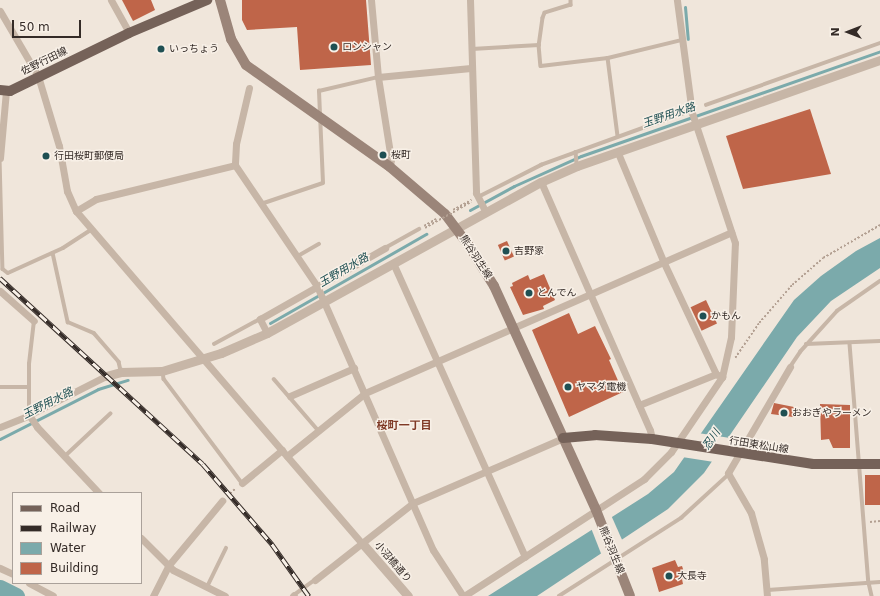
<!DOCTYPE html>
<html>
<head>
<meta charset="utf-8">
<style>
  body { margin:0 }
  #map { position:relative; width:880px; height:596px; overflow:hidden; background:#f0e6db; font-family:"DejaVu Sans","Noto Sans JP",sans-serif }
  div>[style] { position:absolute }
  .water>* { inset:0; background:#7baaab }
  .pier>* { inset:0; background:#f0e6db }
  .stream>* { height:3px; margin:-1.5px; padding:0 1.5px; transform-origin:1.5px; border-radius:1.5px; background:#7baaab }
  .river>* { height:17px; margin:-8.5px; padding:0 8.5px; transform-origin:8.5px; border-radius:8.5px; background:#7baaab }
  .building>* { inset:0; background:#bf6549; transform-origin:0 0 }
  .path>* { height:1.5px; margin-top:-0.75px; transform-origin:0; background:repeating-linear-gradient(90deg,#b3a092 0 2px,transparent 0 4px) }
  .service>* { height:3.5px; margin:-1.75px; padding:0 1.75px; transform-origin:1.75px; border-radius:1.75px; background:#c7b6a7 }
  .minor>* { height:7px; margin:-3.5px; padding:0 3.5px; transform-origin:3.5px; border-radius:3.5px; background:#c7b6a7 }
  .tertiary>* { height:9px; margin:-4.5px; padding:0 4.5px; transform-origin:4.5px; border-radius:4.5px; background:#c7b6a7 }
  .secondary>* { height:10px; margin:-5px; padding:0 5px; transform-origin:5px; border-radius:5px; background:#9b8579 }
  .primary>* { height:10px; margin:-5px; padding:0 5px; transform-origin:5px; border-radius:5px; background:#756259 }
  .rail>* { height:4.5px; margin-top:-2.25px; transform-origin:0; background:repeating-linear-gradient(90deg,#f8f0e7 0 9px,#342b27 0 18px); box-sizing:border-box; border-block:1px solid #342b27 }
  .path-bridge>* { height:1.5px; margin-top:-0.75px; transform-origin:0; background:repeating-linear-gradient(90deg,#b3a092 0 2px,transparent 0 4px) }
  .dots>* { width:11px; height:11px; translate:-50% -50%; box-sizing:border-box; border:2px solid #f8f0e7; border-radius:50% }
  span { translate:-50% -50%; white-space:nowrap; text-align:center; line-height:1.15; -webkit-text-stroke:3px #f8f0e7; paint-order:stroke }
  .poi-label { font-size:10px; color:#342b27 }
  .left { translate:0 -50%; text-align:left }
  .street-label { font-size:10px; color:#342b27 }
  .water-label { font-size:11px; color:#1f5053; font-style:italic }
  .neighbourhood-label { font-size:11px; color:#7f3925; font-weight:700 }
  .legend { position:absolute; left:12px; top:492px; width:130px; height:92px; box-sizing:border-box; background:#f8f0e7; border:1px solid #aaa19a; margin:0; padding:5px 7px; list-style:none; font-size:12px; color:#342b27 }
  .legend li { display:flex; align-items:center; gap:8px; height:20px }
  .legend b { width:20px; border:1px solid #aaa19a }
  .north { position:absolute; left:828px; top:12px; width:40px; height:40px; -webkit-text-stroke:3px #f8f0e7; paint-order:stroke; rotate:270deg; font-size:11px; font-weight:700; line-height:16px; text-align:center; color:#342b27 }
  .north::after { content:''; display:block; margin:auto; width:14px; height:18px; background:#342b27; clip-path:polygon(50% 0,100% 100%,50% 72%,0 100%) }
  .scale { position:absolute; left:12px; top:20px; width:69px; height:18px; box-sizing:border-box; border:2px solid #342b27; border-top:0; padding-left:5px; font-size:12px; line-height:14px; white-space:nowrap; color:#342b27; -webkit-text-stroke:3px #f8f0e7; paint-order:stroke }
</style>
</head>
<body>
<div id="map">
  <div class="water">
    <div style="clip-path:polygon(880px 238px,880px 268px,831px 301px,797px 337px,704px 473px,668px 509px,537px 596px,488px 596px,648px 494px,674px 472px,794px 300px,821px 276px,856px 251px)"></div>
  </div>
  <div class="pier">
    <div style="clip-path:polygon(698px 433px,730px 438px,714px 462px,682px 457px)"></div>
    <div style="clip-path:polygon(611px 515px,623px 542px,602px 556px,591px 528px)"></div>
  </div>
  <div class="stream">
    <div style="left:685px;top:7px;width:32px;rotate:85deg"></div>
    <div style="left:470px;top:210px;width:50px;rotate:-28.6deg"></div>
    <div style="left:514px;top:186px;width:73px;rotate:-24.1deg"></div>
    <div style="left:581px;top:156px;width:317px;rotate:-19.3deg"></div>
    <div style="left:270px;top:323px;width:180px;rotate:-29.7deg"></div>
    <div style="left:0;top:439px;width:110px;rotate:-27deg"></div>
    <div style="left:98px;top:389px;width:31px;rotate:-17deg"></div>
  </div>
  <div class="river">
    <div style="left:0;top:588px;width:18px;rotate:27deg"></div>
  </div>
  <div class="building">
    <div style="clip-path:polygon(122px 0,151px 0,155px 10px,133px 21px)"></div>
    <div style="clip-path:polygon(242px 0,366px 0,371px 65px,300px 70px,297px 27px,247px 30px,242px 20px)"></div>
    <div style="clip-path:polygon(810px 109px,831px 174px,743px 189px,726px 136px)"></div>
    <div style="left:507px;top:241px;width:17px;height:10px;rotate:66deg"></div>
    <div style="clip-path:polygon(544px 274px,555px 300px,543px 306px,544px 309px,523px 315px,510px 287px,513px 286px,512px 283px,528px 275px,530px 280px)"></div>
    <div style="left:706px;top:300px;width:26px;height:17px;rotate:65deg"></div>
    <div style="clip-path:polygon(569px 313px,578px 334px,595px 326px,611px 359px,609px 360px,623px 392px,569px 417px,532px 330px)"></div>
    <div style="clip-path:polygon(774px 403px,794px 407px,793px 417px,771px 414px)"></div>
    <div style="clip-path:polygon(820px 404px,850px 405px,850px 448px,833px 448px,829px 439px,821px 440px)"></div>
    <div style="left:880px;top:475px;width:30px;height:15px;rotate:90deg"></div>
    <div style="clip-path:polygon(675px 560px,678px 567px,682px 566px,686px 578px,682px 579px,683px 584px,659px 592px,652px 568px)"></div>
  </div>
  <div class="path">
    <div style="left:453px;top:210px;width:21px;rotate:-29deg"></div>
    <div style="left:457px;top:210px;width:16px;rotate:-30deg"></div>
    <div style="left:424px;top:226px;width:14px;rotate:-30deg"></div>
    <div style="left:425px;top:228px;width:16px;rotate:-30deg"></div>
    <div style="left:735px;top:358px;width:42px;rotate:-55.6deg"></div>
    <div style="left:759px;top:323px;width:50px;rotate:-49deg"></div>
    <div style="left:792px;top:285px;width:41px;rotate:-41.1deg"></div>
    <div style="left:823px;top:258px;width:66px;rotate:-30.1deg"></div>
    <div style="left:227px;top:496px;width:12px;rotate:-42deg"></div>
    <div style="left:870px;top:522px;width:10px;rotate:-6deg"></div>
  </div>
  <div class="service">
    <div style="left:571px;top:0;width:5px;rotate:90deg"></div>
    <div style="left:571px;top:5px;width:27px;rotate:163deg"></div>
    <div style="left:545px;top:13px;width:5px;rotate:112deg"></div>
    <div style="left:543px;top:18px;width:27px;rotate:98deg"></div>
    <div style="left:539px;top:45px;width:21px;rotate:85deg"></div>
    <div style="left:541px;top:66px;width:67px;rotate:-6.8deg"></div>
    <div style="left:608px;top:58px;width:76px;rotate:-13.7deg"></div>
    <div style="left:472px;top:49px;width:67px;rotate:-3.4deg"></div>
    <div style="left:608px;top:58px;width:79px;rotate:82.7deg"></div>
    <div style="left:706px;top:105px;width:185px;rotate:-19.6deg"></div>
    <div style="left:576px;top:152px;width:12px;rotate:85deg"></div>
    <div style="left:0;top:158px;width:111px;rotate:88.5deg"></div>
    <div style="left:3px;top:269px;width:6px;rotate:39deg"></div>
    <div style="left:8px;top:273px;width:60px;rotate:-24.4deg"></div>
    <div style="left:63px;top:248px;width:33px;rotate:-33deg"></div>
    <div style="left:478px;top:197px;width:71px;rotate:-26.9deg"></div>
    <div style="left:541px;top:165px;width:161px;rotate:-20deg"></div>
    <div style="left:261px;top:204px;width:65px;rotate:-18.7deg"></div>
    <div style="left:323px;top:183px;width:92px;rotate:-92.5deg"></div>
    <div style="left:319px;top:91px;width:61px;rotate:-13.3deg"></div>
    <div style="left:385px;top:248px;width:39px;rotate:-29deg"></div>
    <div style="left:53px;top:253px;width:71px;rotate:77.7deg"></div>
    <div style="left:68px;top:322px;width:28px;rotate:23deg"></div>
    <div style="left:94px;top:333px;width:38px;rotate:49deg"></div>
    <div style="left:119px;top:362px;width:9px;rotate:77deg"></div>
    <div style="left:298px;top:256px;width:24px;rotate:-30deg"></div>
    <div style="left:214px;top:344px;width:52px;rotate:-28.5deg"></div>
    <div style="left:806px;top:344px;width:74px;rotate:-2.3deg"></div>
    <div style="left:850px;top:344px;width:240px;rotate:85.5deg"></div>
    <div style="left:869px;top:583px;width:13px;rotate:77deg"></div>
    <div style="left:790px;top:367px;width:18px;rotate:-56deg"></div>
    <div style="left:800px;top:352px;width:55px;rotate:-47.9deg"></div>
    <div style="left:837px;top:311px;width:52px;rotate:-34.9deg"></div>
    <div style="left:163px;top:372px;width:7px;rotate:82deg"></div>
    <div style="left:164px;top:379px;width:130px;rotate:53.1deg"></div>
    <div style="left:274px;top:379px;width:67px;rotate:49.2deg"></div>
    <div style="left:0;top:387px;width:28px"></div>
    <div style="left:29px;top:414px;width:50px;rotate:-90deg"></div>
    <div style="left:29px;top:364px;width:43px;rotate:-83.4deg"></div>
    <div style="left:65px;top:456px;width:62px;rotate:-43deg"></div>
    <div style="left:207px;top:587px;width:43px;rotate:-64deg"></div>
    <div style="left:768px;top:590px;width:112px;rotate:-4.1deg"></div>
    <div style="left:294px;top:595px;width:26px;rotate:-36deg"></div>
    <div style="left:559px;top:596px;width:145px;rotate:-32.6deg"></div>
    <div style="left:681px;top:518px;width:64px;rotate:-42.5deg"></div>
  </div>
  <div class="minor">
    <div style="left:111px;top:0;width:38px;rotate:61deg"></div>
    <div style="left:371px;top:0;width:77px;rotate:84.8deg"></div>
    <div style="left:378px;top:77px;width:83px;rotate:81deg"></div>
    <div style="left:391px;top:159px;width:8px;rotate:97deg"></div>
    <div style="left:470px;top:0;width:193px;rotate:88.2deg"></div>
    <div style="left:476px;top:193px;width:20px;rotate:63deg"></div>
    <div style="left:0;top:11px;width:75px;rotate:59.7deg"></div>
    <div style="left:38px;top:76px;width:73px;rotate:73.3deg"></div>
    <div style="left:59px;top:146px;width:46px;rotate:79.9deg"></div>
    <div style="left:67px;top:191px;width:22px;rotate:66deg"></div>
    <div style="left:76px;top:211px;width:438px;rotate:49.3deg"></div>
    <div style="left:378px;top:77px;width:93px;rotate:-5.5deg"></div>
    <div style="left:249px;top:88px;width:57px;rotate:103.1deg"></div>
    <div style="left:236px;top:144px;width:21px;rotate:93deg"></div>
    <div style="left:235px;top:165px;width:146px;rotate:55.9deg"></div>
    <div style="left:317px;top:286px;width:288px;rotate:66.3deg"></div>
    <div style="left:433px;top:550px;width:55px;rotate:56.9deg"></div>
    <div style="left:618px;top:153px;width:119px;rotate:67.3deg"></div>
    <div style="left:664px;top:263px;width:123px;rotate:64.9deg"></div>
    <div style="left:716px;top:374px;width:7px;rotate:27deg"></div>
    <div style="left:0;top:158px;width:67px;rotate:-84.9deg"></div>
    <div style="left:541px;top:182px;width:271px;rotate:66.3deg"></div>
    <div style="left:650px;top:430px;width:9px;rotate:77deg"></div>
    <div style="left:76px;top:211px;width:23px;rotate:-31deg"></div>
    <div style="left:96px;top:199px;width:143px;rotate:-13.7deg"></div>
    <div style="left:393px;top:263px;width:322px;rotate:65.8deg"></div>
    <div style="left:0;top:291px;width:45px;rotate:41.4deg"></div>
    <div style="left:267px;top:333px;width:16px;rotate:-117deg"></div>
    <div style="left:260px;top:319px;width:144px;rotate:-29.6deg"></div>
    <div style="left:290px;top:396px;width:70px;rotate:-23.6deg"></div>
    <div style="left:639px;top:405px;width:83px;rotate:-21.9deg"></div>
    <div style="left:29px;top:415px;width:14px;rotate:56deg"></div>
    <div style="left:37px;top:427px;width:91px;rotate:46.8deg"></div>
    <div style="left:0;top:427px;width:31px;rotate:-22deg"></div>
    <div style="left:29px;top:415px;width:86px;rotate:-26.9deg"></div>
    <div style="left:287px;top:456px;width:100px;rotate:-38.9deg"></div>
    <div style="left:365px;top:393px;width:400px;rotate:-23.7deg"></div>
    <div style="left:242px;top:483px;width:52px;rotate:-39.5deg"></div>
    <div style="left:141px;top:538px;width:45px;rotate:45deg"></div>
    <div style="left:173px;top:570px;width:58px;rotate:26.6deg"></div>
    <div style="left:0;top:568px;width:14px;rotate:25deg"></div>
    <div style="left:315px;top:580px;width:125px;rotate:-38.2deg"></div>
    <div style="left:413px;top:503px;width:163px;rotate:-23.4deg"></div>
    <div style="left:29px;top:583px;width:27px;rotate:28deg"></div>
    <div style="left:153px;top:596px;width:34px;rotate:-63deg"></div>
    <div style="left:168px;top:566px;width:85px;rotate:-50.3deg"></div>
    <div style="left:293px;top:596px;width:1px;rotate:-45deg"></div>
    <div style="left:464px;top:596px;width:215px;rotate:-33deg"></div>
    <div style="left:644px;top:479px;width:38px;rotate:-45deg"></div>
    <div style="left:671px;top:452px;width:91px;rotate:-55.8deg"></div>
    <div style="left:722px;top:377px;width:41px;rotate:-77.3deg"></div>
    <div style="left:731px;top:337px;width:94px;rotate:-87.6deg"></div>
    <div style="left:735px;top:243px;width:137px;rotate:-108.3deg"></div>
    <div style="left:692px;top:113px;width:114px;rotate:-97.6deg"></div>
    <div style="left:767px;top:596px;width:37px;rotate:-95deg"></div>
    <div style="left:764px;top:559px;width:48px;rotate:-105.8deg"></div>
    <div style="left:751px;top:513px;width:46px;rotate:-119.9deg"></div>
    <div style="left:728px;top:473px;width:123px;rotate:-59.7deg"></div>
  </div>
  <div class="tertiary">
    <div style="left:106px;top:376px;width:16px;rotate:-15deg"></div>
    <div style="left:121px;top:372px;width:41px;rotate:-1.4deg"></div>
    <div style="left:162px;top:371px;width:62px;rotate:-17deg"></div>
    <div style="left:221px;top:353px;width:50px;rotate:-23.5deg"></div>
    <div style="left:267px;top:333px;width:313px;rotate:-28.9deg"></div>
    <div style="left:541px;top:182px;width:39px;rotate:-24deg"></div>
    <div style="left:577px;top:166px;width:321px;rotate:-19.3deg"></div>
    <div style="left:362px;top:543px;width:70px;rotate:49deg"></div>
  </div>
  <div class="secondary">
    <div style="left:220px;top:0;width:41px;rotate:74.2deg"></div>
    <div style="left:231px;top:39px;width:30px;rotate:60deg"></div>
    <div style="left:246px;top:65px;width:176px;rotate:35.3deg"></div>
    <div style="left:390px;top:167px;width:72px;rotate:40.5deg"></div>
    <div style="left:445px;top:214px;width:40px;rotate:53deg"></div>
    <div style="left:469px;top:246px;width:47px;rotate:58deg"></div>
    <div style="left:494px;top:286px;width:246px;rotate:65.5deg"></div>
    <div style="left:596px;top:510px;width:92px;rotate:68.4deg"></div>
  </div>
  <div class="primary">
    <div style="left:0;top:90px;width:10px;rotate:6deg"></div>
    <div style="left:10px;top:91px;width:132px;rotate:-26deg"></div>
    <div style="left:129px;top:33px;width:85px;rotate:-22.9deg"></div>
    <div style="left:563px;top:438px;width:32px;rotate:-5deg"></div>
    <div style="left:595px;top:435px;width:57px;rotate:4deg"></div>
    <div style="left:652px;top:439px;width:163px;rotate:8.8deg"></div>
    <div style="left:813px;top:464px;width:67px"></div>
  </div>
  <div class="rail">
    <div style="left:0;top:278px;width:275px;rotate:42.5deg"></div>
    <div style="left:203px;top:464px;width:106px;rotate:49.2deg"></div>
    <div style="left:272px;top:544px;width:64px;rotate:54.6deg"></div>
  </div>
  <div class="path-bridge">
    <div style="left:439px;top:220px;width:21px;rotate:-29deg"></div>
  </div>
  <div class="dots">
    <div style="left:334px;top:47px;background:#1f5053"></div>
    <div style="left:161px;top:49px;background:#1f5053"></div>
    <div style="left:383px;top:155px;background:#1f5053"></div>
    <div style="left:46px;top:156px;background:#1f5053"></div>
    <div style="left:506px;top:251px;background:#1f5053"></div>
    <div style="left:529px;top:293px;background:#1f5053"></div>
    <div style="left:703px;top:316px;background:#1f5053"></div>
    <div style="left:568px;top:387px;background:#1f5053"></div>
    <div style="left:784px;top:413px;background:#1f5053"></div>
    <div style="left:669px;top:576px;background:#1f5053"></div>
  </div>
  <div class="poi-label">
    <span class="left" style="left:342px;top:47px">ロンシャン</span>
    <span class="left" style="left:169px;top:49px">いっちょう</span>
    <span class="left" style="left:391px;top:155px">桜町</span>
    <span class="left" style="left:54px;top:156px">行田桜町郵便局</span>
    <span class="left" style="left:514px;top:251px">吉野家</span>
    <span class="left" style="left:537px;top:293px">とんでん</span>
    <span class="left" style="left:711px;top:316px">かもん</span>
    <span class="left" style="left:576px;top:387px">ヤマダ電機</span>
    <span class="left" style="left:792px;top:413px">おおぎやラーメン</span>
    <span class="left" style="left:677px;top:576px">大長寺</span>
  </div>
  <div class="street-label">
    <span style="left:44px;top:61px;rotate:-26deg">佐野行田線</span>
    <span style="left:476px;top:257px;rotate:57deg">熊谷羽生線</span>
    <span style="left:759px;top:445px;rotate:9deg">行田東松山線</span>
    <span style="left:612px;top:550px;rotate:68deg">熊谷羽生線</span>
    <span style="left:393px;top:562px;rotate:49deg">小沼橋通り</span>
  </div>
  <div class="water-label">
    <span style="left:669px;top:116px;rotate:-19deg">玉野用水路</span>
    <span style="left:344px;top:271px;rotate:-30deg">玉野用水路</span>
    <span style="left:48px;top:404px;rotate:-27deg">玉野用水路</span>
    <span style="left:712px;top:440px;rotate:-56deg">忍川</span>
  </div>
  <div class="neighbourhood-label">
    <span style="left:404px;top:426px">桜町一丁目</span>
  </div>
  <ul class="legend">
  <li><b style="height:5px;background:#756259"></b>Road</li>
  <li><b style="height:5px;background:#342b27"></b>Railway</li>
  <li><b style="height:11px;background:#7baaab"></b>Water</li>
  <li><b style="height:11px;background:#bf6549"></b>Building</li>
  </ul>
  <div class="north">N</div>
  <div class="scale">50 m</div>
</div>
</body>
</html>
